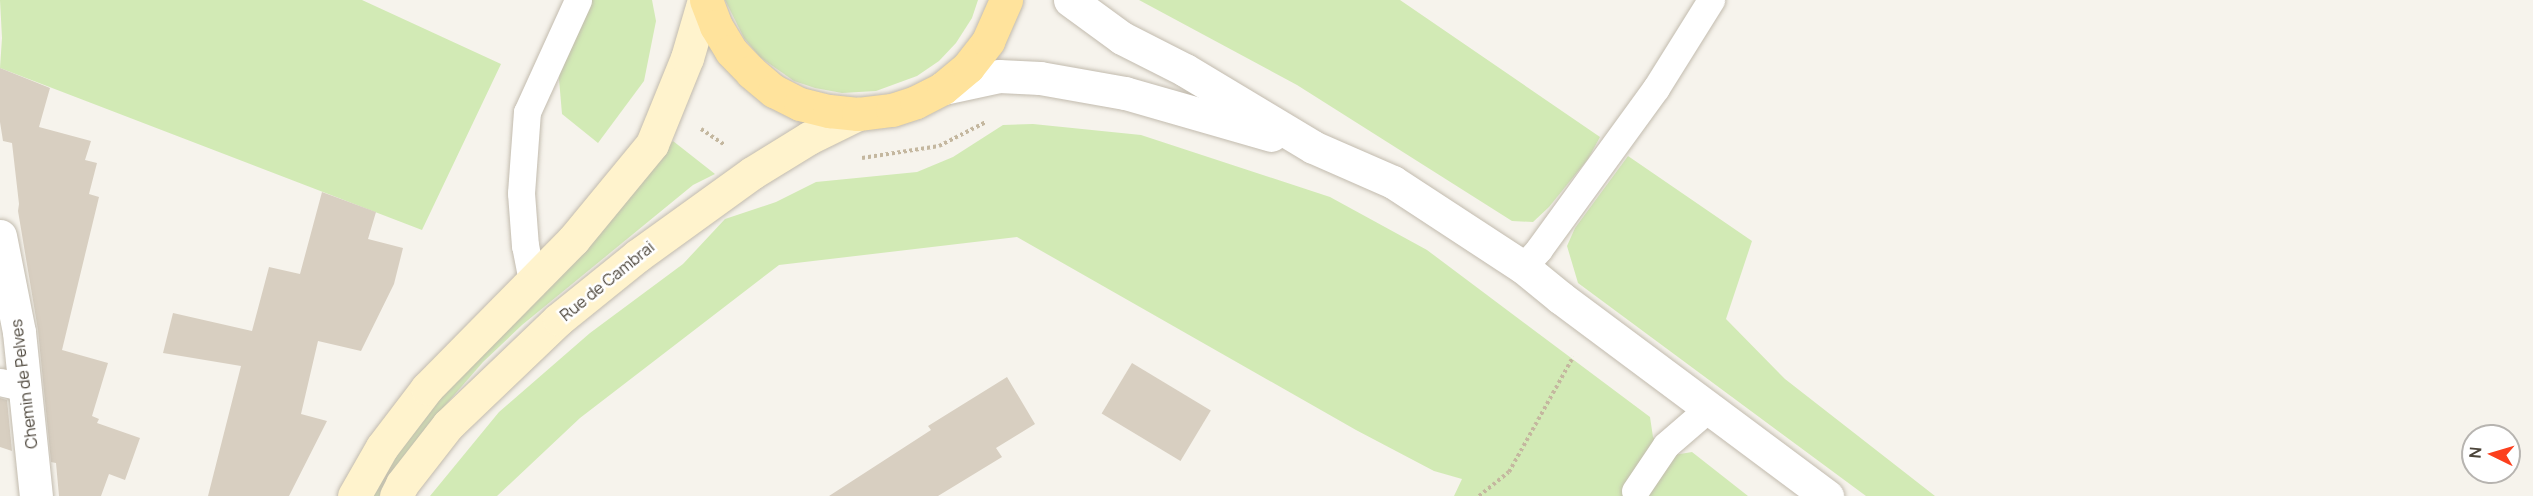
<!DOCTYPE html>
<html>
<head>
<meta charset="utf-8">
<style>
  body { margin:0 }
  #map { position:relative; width:2533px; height:496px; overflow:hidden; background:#f6f3ec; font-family:Manrope,sans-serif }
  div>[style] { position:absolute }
  .green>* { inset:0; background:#d2eab5 }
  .building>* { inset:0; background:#d8cfc1; transform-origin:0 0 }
  .path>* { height:4px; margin-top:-2px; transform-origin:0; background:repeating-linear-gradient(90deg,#c4b79f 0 3px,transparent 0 6px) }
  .roads { filter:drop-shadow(0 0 2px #c2bbae) drop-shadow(0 0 2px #c2bbae) }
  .lane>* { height:27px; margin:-13.5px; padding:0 13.5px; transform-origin:13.5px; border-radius:13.5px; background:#fff }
  .street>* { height:33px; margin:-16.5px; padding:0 16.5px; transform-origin:16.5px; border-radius:16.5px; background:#fff }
  .secondary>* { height:33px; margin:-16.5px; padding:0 16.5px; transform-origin:16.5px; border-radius:16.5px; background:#fff3cd }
  .primary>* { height:33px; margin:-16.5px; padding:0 16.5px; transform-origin:16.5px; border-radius:16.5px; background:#ffe39c }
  span { translate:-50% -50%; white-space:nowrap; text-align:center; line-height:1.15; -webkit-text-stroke:5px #fff; paint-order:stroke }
  .street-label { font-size:16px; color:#4b4439 }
  .north { position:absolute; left:2461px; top:424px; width:60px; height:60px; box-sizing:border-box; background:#fff; border:2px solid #b7b4b0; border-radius:50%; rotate:275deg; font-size:16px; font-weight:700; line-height:24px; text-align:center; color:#4b4439 }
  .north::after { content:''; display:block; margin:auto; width:21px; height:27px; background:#fc3f1d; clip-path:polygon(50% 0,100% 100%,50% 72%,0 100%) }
</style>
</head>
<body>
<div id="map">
  <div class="green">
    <div style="clip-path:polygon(0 0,362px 0,501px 64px,422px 230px,0 68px,2px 38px)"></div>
    <div style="clip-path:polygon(578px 0,652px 0,656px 21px,644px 81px,598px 143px,562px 114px,559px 79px,563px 33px)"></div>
    <div style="clip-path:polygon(725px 0,978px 0,972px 18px,956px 43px,939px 61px,917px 76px,876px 91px,842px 93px,815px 88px,794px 81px,760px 57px,744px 38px)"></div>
    <div style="clip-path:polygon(1139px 0,1400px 0,1600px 137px,1588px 159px,1549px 207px,1533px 222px,1512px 221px,1297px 85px)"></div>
    <div style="clip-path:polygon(1033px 124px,1141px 135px,1330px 197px,1427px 250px,1650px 417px,1653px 437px,1668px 456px,1692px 452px,1748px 496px,1454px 496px,1462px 479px,1434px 471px,1356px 430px,1017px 237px,779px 265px,580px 418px,497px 496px,430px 496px,499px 412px,590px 333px,683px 264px,725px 219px,776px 202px,816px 182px,917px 172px,953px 157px,1003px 125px)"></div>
    <div style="clip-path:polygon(673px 141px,715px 174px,693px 185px,522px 325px,483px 362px,428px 425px,379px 496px,368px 496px,419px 419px,635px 188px)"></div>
    <div style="clip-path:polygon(1628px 156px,1752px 241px,1726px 319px,1785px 379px,1935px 496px,1866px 496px,1578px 283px,1567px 246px,1575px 228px)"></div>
  </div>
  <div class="building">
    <div style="clip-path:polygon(0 68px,50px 88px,39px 127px,91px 141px,85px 160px,97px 163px,89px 194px,99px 197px,62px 350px,108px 363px,92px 416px,99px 419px,97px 423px,140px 438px,125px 480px,109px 474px,101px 496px,59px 496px,56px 463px,51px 462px,38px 330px,18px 211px,19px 204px,12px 143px,3px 141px,0 122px)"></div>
    <div style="clip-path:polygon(322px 192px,376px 212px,368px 239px,403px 248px,394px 284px,361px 351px,318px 341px,301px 414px,327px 421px,289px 496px,208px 496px,241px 366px,163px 353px,173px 313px,252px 331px,269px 267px,300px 274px)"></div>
    <div style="left:1132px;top:363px;width:92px;height:59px;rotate:31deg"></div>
    <div style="clip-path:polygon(1007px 377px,1035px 424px,996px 448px,1002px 457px,938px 496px,829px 496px,931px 430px,928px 426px)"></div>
    <div style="clip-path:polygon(0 398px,7px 400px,12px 451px,0 447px)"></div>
  </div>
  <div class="path">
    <div style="left:701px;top:129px;width:29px;rotate:34deg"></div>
    <div style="left:862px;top:158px;width:78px;rotate:-8.9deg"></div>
    <div style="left:939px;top:146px;width:53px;rotate:-27.1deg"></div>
    <div style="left:1479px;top:496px;width:38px;rotate:-39deg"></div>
    <div style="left:1509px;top:472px;width:132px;rotate:-60.9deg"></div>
  </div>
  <div class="roads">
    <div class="lane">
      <div style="left:1523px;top:267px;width:24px;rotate:-48deg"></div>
      <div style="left:1539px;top:249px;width:199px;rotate:-54deg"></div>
      <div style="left:1656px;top:88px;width:104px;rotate:-58deg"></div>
      <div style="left:532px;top:281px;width:36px;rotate:-101deg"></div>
      <div style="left:525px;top:246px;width:53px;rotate:-94.3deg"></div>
      <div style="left:521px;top:193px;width:81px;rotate:-85.8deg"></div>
      <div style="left:527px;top:112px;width:123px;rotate:-65.5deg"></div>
      <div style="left:0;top:382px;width:26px;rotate:13deg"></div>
      <div style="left:1635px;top:491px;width:55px;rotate:-56deg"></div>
      <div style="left:1666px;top:445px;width:57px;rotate:-40.7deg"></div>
    </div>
    <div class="street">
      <div style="left:1070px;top:0;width:64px;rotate:36.2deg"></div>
      <div style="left:1122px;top:38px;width:71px;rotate:26.9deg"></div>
      <div style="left:1185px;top:70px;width:149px;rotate:31deg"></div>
      <div style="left:1313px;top:147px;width:87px;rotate:23.6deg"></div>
      <div style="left:1393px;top:182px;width:155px;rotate:33.2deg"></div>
      <div style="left:1523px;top:267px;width:49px;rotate:39.2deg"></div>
      <div style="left:1561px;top:298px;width:332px;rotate:36.7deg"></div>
      <div style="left:943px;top:88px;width:57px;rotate:-12.1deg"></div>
      <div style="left:999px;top:76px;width:41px;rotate:2.8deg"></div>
      <div style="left:1040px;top:78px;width:86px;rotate:10deg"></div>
      <div style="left:1125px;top:93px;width:152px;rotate:16deg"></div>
      <div style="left:0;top:236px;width:98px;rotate:78.8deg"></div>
      <div style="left:19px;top:332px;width:165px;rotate:84.1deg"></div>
    </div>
    <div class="secondary">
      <div style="left:354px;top:496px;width:56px;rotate:-60.3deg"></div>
      <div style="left:382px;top:447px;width:74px;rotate:-52.7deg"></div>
      <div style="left:427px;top:388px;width:208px;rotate:-45.4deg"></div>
      <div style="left:573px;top:240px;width:124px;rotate:-50.5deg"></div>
      <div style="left:652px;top:144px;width:93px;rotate:-67.9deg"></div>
      <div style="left:687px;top:58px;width:60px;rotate:-73.7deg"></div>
      <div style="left:396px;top:496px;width:13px;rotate:-63deg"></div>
      <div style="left:402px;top:484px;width:75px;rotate:-52.1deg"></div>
      <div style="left:448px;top:425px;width:153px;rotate:-43.7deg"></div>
      <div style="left:559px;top:319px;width:100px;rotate:-38.9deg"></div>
      <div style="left:637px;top:256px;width:142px;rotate:-35.8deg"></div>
      <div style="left:752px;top:173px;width:67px;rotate:-31.6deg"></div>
      <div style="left:809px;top:138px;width:55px;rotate:-26.1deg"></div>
    </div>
    <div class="primary">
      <div style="left:706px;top:0;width:28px;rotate:69deg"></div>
      <div style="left:716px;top:26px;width:29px;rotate:59deg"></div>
      <div style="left:731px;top:51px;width:29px;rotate:46deg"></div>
      <div style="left:751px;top:72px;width:30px;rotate:40deg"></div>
      <div style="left:774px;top:91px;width:29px;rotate:27deg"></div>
      <div style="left:800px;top:104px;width:30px;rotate:14deg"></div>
      <div style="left:829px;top:111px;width:29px;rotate:6deg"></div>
      <div style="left:858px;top:114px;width:34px;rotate:-7deg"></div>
      <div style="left:892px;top:110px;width:25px;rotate:-18deg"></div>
      <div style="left:916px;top:102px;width:30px;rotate:-27deg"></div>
      <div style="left:943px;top:88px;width:33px;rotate:-40deg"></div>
      <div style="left:968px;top:67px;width:33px;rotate:-52deg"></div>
      <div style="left:988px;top:41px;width:45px;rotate:-66.3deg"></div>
    </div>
  </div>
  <div class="street-label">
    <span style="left:607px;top:281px;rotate:-39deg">Rue de Cambrai</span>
    <span style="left:24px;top:384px;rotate:-97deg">Chemin de Pelves</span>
  </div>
  <div class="north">N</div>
</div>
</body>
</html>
